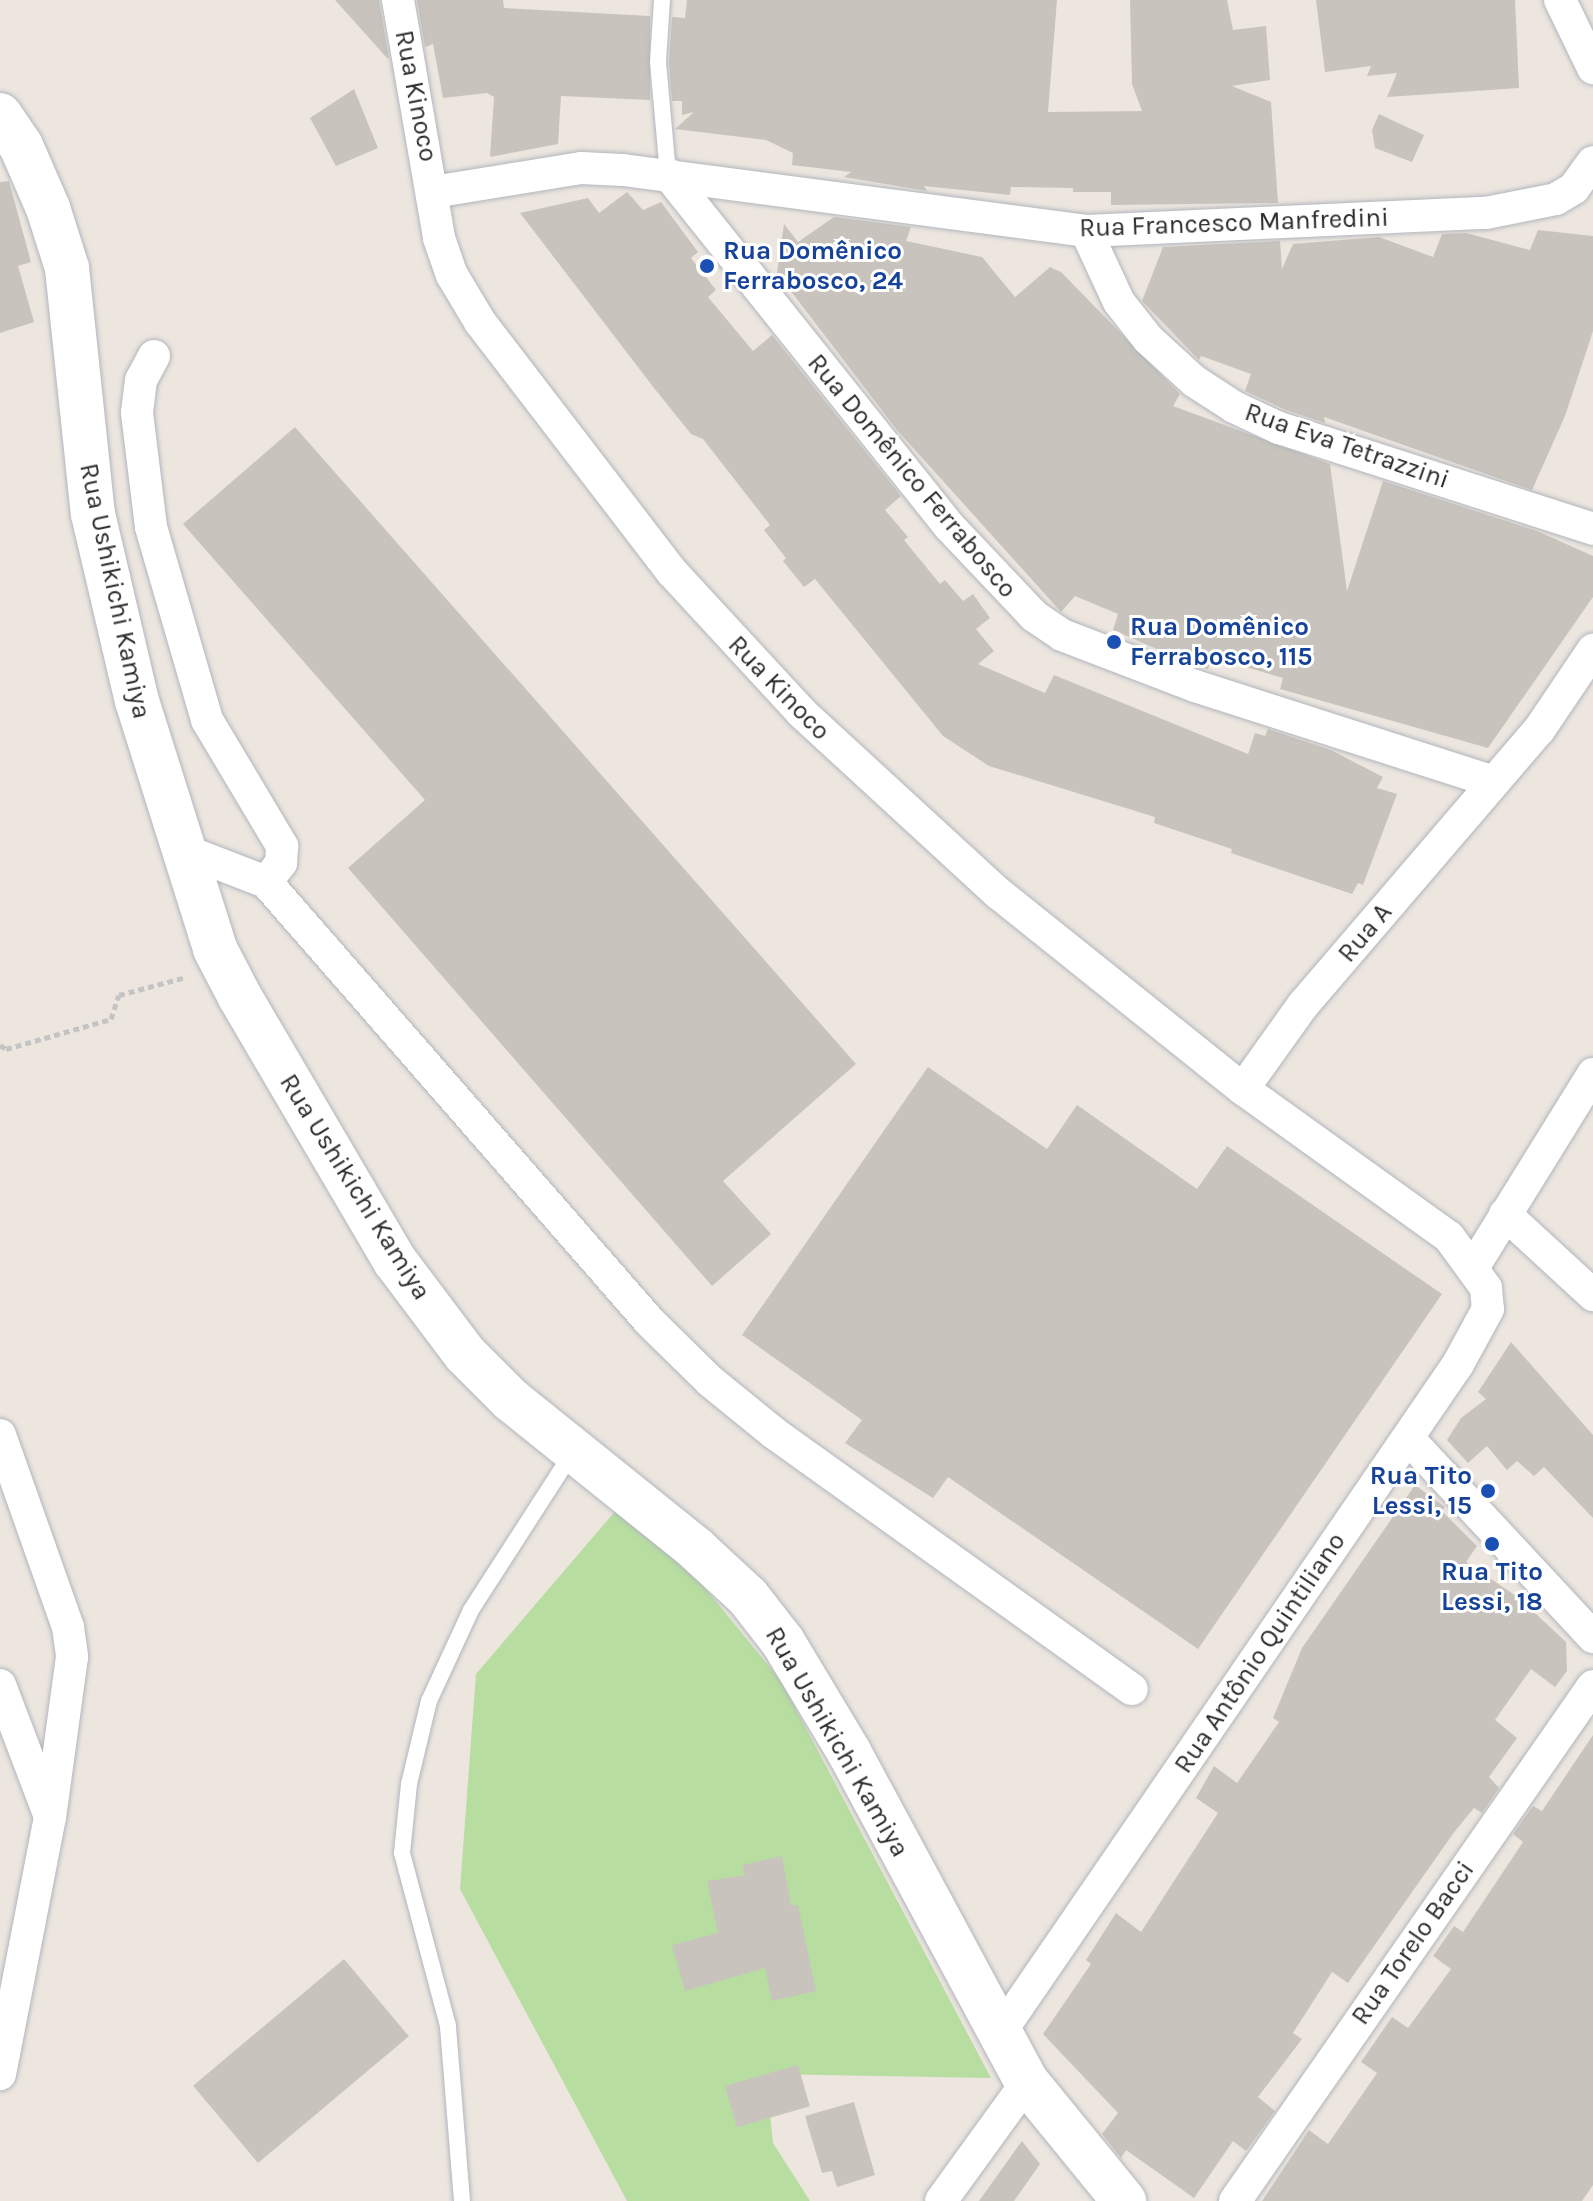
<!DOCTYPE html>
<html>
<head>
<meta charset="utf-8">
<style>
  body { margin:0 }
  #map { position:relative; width:1593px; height:2201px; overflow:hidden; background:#ece6df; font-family:Karla,sans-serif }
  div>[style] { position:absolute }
  .green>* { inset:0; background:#b7dda1 }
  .building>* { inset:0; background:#c8c4bd; transform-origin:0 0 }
  .path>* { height:5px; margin-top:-2.5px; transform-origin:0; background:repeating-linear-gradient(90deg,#c4c4c4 0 6px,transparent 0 10px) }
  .roads { filter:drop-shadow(0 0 2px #b2b5be) drop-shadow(0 0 2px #b2b5be) }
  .service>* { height:16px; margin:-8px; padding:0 8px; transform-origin:8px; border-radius:8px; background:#fff }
  .minor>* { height:32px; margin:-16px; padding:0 16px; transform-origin:16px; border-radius:16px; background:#fff }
  .secondary>* { height:44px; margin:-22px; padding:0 22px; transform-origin:22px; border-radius:22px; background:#fff }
  .dots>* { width:22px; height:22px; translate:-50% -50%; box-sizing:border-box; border:4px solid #fff; border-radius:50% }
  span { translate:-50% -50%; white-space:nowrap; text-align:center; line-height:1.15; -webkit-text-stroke:6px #fff; paint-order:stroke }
  .street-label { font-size:26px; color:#2b2b2b }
  .transit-label { font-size:26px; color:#164399; font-weight:700 }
  .left { translate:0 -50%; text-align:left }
  .right { translate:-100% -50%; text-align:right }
</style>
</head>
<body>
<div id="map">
  <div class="green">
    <div style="clip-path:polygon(629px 1495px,781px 1681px,991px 2078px,766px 2074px,773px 2143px,810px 2201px,627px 2201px,460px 1889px,476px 1674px)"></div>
  </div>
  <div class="building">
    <div style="clip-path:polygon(335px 0,379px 0,389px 58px,387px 58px)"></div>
    <div style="clip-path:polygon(417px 0,503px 0,504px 8px,650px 16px,650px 100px,561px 96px,558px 144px,490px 157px,494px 97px,487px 93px,443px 98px,433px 44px,425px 47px)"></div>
    <div style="clip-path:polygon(687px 0,1057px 0,1048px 112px,1142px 111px,1132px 84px,1130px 0,1227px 0,1233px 30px,1266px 26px,1270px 80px,1232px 86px,1271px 102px,1278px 203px,1111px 205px,1111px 192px,1073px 192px,1073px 188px,1011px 187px,1010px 195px,924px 186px,927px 191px,844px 177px,851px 172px,792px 165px,793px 153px,766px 140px,675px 129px,694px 112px,682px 115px,682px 101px,672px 101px,669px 62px,672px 17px,685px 18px)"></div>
    <div style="clip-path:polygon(1316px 0,1515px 0,1519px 88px,1387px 97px,1397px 73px,1367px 76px,1371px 66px,1325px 72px)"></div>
    <div style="clip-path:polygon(354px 89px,378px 148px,336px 166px,310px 118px)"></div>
    <div style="clip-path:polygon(1379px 114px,1424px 135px,1412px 162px,1375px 148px,1372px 130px)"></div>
    <div style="clip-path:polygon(9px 181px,31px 262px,18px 266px,34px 322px,0 333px,0 182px)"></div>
    <div style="clip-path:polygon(627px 192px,643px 210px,661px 202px,698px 252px,691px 258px,716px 290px,708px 297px,753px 351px,772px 335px,901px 496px,885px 510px,908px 537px,904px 540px,940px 584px,945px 580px,963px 601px,973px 594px,990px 618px,976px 629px,994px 651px,978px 664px,1045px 693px,1054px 675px,1248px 754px,1255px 733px,1265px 736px,1268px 729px,1331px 750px,1383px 777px,1377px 788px,1397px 794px,1363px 885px,1358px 883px,1352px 894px,1231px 853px,1232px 849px,1154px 823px,1155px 817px,989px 766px,943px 736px,815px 579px,804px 587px,783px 561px,786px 558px,764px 530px,770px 525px,703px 439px,691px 434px,654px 388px,520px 213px,588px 198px,599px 213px)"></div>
    <div style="clip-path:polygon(834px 217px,911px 227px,906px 241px,982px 257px,1015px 297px,1050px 267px,1061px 272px,1180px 394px,1173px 406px,1330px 464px,1347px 591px,1383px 481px,1537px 531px,1593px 556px,1593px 597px,1488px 748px,1280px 689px,1283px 678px,1212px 657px,1208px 669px,1196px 666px,1113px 630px,1118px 614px,1075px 596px,1061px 612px,897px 430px,777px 273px,784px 224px,798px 242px)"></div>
    <div style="clip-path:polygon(1538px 230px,1593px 236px,1593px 331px,1565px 416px,1532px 490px,1324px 417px,1325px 423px,1286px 410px,1245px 391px,1251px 374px,1201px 356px,1199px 360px,1142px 301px,1163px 247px,1280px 241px,1282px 269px,1293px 244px,1379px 237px,1433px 257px,1442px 234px,1466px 233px,1530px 250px)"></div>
    <div style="clip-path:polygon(295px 427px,856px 1064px,723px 1181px,771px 1234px,712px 1286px,348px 868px,425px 800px,183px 524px)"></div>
    <div style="clip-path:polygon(928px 1067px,1047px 1149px,1077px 1105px,1197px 1189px,1227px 1146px,1442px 1294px,1198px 1649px,948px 1477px,933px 1498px,845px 1443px,862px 1420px,742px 1335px)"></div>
    <div style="clip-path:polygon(1511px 1342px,1593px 1435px,1593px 1518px,1544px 1467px,1534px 1476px,1517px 1461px,1507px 1470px,1487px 1446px,1468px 1463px,1447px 1440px,1461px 1418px,1486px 1399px,1478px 1392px)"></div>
    <div style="clip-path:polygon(1415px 1485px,1445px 1507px,1442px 1511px,1477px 1546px,1466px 1562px,1519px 1598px,1566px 1642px,1567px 1671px,1555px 1687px,1531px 1669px,1495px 1720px,1517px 1738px,1489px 1777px,1499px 1788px,1482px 1813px,1474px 1808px,1455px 1831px,1348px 1983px,1332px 1972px,1293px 2033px,1302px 2039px,1258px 2097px,1275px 2111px,1246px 2151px,1233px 2141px,1194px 2198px,1126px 2150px,1121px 2158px,1102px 2134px,1118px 2113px,1043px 2034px,1091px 1964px,1086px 1960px,1116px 1913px,1141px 1932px,1218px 1813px,1196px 1798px,1214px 1766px,1237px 1783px,1279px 1722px,1273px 1718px,1302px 1648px)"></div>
    <div style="clip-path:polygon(1593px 1735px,1593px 2185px,1582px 2201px,1262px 2201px,1309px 2130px,1328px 2144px,1377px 2073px,1361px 2062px,1392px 2017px,1408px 2028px,1451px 1969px,1433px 1956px,1454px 1926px,1463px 1932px,1523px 1842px,1513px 1834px,1533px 1806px,1542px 1811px)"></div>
    <div style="clip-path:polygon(782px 1856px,791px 1905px,798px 1905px,816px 1991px,772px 2001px,765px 1968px,685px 1991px,672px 1945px,718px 1933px,707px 1881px,745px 1875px,742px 1865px)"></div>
    <div style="left:344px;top:1959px;width:101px;height:197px;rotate:50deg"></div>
    <div style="left:798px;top:2065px;width:43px;height:76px;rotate:74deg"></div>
    <div style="clip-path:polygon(854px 2102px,875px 2175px,837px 2187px,832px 2171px,822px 2173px,805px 2116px)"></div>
    <div style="clip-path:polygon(1022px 2141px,1040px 2164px,1014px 2201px,979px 2201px)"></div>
  </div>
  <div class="path">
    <div style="left:0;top:1045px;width:7px;rotate:34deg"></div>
    <div style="left:6px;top:1049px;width:109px;rotate:-15.9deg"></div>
    <div style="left:111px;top:1019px;width:25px;rotate:-72deg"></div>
    <div style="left:119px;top:995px;width:69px;rotate:-15deg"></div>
  </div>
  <div class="roads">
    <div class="service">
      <div style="left:662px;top:0;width:62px;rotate:93.7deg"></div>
      <div style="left:658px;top:62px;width:112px;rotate:84.9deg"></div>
      <div style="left:462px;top:2201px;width:176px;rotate:-94.6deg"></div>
      <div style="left:448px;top:2026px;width:179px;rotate:-104.9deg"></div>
      <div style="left:402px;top:1853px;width:69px;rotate:-84.2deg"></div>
      <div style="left:409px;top:1784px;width:85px;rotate:-76.5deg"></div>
      <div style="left:429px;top:1701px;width:100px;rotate:-65.2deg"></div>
      <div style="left:471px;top:1610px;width:188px;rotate:-57.2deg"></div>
    </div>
    <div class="minor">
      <div style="left:398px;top:0;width:242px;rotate:80.2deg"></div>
      <div style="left:439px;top:238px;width:39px;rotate:71deg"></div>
      <div style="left:452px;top:275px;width:55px;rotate:59.2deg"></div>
      <div style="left:480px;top:322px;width:315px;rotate:52.5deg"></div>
      <div style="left:672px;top:572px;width:190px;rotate:47.3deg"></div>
      <div style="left:801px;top:712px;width:268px;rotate:42.6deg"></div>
      <div style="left:998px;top:893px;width:314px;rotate:38.7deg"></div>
      <div style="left:1243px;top:1089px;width:254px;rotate:35.7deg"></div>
      <div style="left:1449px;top:1237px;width:63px;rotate:54deg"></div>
      <div style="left:1486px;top:1288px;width:21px;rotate:85deg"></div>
      <div style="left:1488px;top:1309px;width:63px;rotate:118.6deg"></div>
      <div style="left:1458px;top:1364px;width:812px;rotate:124.41deg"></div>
      <div style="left:1560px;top:0;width:76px;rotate:64.1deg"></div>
      <div style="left:668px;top:174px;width:450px;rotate:51.4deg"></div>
      <div style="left:949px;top:526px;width:124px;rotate:46.6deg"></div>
      <div style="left:1034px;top:616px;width:34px;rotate:34deg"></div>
      <div style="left:1062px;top:635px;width:142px;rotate:21deg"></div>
      <div style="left:1195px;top:686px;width:314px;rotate:17.8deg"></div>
      <div style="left:433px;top:192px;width:150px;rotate:-9.2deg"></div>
      <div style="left:581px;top:168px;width:42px;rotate:2.7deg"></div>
      <div style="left:623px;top:170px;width:467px;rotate:7.5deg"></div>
      <div style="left:1086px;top:231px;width:400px;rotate:-2.6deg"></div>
      <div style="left:1486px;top:213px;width:71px;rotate:-11.3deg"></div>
      <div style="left:1556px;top:199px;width:21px;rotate:-31deg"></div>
      <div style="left:1574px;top:188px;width:32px;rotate:-54deg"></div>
      <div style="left:1086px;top:231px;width:78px;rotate:65.1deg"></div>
      <div style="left:1119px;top:302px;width:47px;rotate:51.9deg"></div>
      <div style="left:1148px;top:339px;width:62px;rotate:42.4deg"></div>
      <div style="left:1194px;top:381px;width:48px;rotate:33deg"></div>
      <div style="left:1234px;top:407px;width:50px;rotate:25deg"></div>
      <div style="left:1279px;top:428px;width:330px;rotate:17.8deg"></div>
      <div style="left:154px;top:356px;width:27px;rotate:118deg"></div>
      <div style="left:141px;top:380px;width:33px;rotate:97deg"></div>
      <div style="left:137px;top:413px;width:115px;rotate:83deg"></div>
      <div style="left:151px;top:527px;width:201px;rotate:73.8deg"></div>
      <div style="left:207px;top:720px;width:147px;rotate:59.2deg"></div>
      <div style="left:282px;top:846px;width:17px;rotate:93deg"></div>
      <div style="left:281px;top:863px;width:24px;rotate:128deg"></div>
      <div style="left:183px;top:850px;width:89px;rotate:21.1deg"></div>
      <div style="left:266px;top:882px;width:584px;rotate:48.89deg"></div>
      <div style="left:650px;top:1322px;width:84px;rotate:44.5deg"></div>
      <div style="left:710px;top:1381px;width:82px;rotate:39.1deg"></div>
      <div style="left:774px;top:1433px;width:440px;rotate:35.6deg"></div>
      <div style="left:1243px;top:1089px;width:103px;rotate:-54.5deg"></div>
      <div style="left:1303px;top:1005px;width:362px;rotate:-49.4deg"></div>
      <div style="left:1539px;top:730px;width:97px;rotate:-56deg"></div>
      <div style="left:1505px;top:1214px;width:120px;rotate:42.6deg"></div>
      <div style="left:1474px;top:1266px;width:226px;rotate:-58.2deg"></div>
      <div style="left:0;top:1435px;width:204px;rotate:70.5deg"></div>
      <div style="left:68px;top:1627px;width:30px;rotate:82deg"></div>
      <div style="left:72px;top:1657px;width:162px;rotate:97.8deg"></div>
      <div style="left:50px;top:1817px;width:262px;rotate:101deg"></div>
      <div style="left:1408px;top:1438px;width:272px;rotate:47.1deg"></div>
      <div style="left:0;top:1685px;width:138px;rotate:69.2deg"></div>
      <div style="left:941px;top:2201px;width:147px;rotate:-54.1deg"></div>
      <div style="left:1235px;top:2201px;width:627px;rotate:-55.2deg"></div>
    </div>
    <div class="secondary">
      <div style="left:0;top:115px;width:37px;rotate:56deg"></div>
      <div style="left:21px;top:146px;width:68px;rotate:66.5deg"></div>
      <div style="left:48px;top:208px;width:63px;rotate:72.4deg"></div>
      <div style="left:67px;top:268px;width:247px;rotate:84deg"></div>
      <div style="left:93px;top:514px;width:192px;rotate:76.8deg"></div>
      <div style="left:137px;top:701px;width:260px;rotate:72.5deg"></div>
      <div style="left:215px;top:949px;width:54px;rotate:62.5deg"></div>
      <div style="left:240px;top:997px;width:306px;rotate:59.6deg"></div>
      <div style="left:395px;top:1261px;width:116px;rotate:53deg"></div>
      <div style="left:465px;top:1354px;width:65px;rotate:45deg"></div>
      <div style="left:511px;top:1400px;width:238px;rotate:38.8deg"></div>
      <div style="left:696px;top:1549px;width:71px;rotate:42.7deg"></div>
      <div style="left:748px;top:1597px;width:57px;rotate:52.1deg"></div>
      <div style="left:783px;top:1642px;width:128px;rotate:59deg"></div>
      <div style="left:849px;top:1752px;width:375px;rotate:61.7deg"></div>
      <div style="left:1027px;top:2082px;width:154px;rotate:50.8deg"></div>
    </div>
  </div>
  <div class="dots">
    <div style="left:707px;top:266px;background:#1a4fb4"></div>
    <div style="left:1114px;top:642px;background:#1a4fb4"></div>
    <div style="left:1488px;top:1491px;background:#1a4fb4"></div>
    <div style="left:1492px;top:1544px;background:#1a4fb4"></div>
  </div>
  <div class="street-label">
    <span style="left:416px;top:96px;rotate:79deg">Rua Kinoco</span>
    <span style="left:1234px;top:223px;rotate:-2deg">Rua Francesco Manfredini</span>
    <span style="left:1347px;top:446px;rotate:19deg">Rua Eva Tetrazzini</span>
    <span style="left:912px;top:476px;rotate:50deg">Rua Domênico Ferrabosco</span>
    <span style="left:115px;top:591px;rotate:78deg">Rua Ushikichi Kamiya</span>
    <span style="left:779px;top:688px;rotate:46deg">Rua Kinoco</span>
    <span style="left:1365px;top:933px;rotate:-50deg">Rua A</span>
    <span style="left:355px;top:1187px;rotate:58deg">Rua Ushikichi Kamiya</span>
    <span style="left:1260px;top:1653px;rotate:-56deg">Rua Antônio Quintiliano</span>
    <span style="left:837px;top:1742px;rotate:60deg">Rua Ushikichi Kamiya</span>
    <span style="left:1413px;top:1943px;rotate:-55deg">Rua Torelo Bacci</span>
  </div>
  <div class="transit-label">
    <span class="left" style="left:723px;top:266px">Rua Domênico<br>Ferrabosco, 24</span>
    <span class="left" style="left:1130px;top:642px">Rua Domênico<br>Ferrabosco, 115</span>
    <span class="right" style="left:1472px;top:1491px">Rua Tito<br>Lessi, 15</span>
    <span style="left:1492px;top:1587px">Rua Tito<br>Lessi, 18</span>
  </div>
</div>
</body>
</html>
